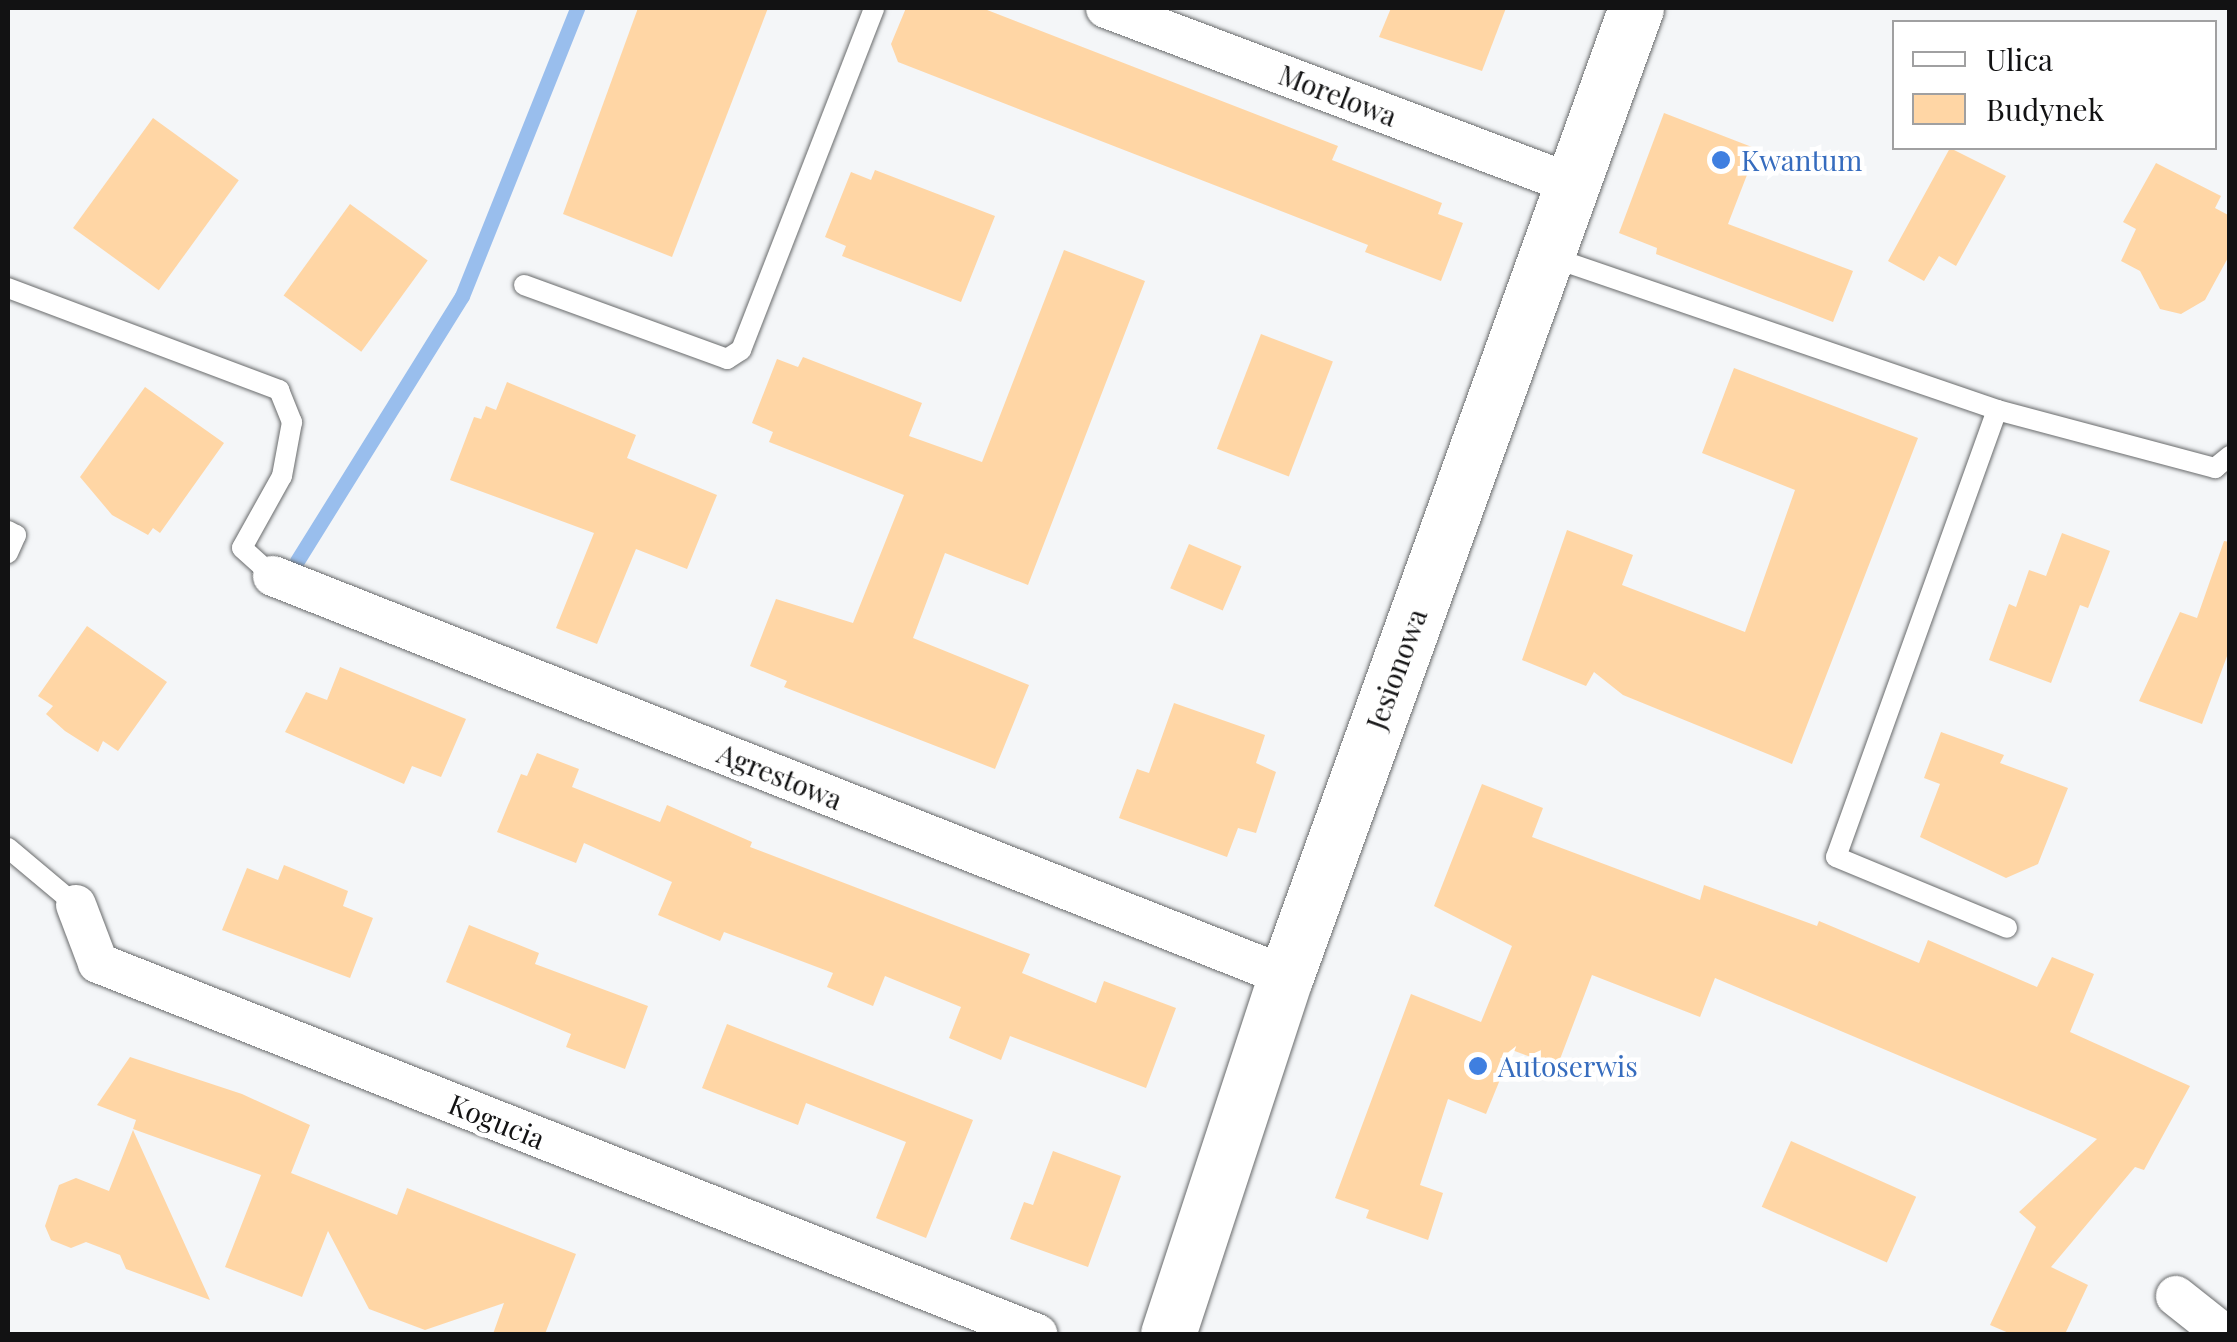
<!DOCTYPE html>
<html>
<head>
<meta charset="utf-8">
<style>
  body { margin:0 }
  #map { position:relative; width:2237px; height:1342px; overflow:hidden; background:#f4f6f8; font-family:"Playfair Display",serif }
  div>[style] { position:absolute }
  .stream>* { height:15px; margin:-7.5px; padding:0 7.5px; transform-origin:7.5px; border-radius:7.5px; background:#99beed }
  .building>* { inset:0; background:#ffd6a5; transform-origin:0 0 }
  .roads { filter:drop-shadow(0 0 2px #696b6c) drop-shadow(0 0 2px #696b6c) }
  .lane>* { height:20px; margin:-10px; padding:0 10px; transform-origin:10px; border-radius:10px; background:#fff }
  .street>* { height:40px; margin:-20px; padding:0 20px; transform-origin:20px; border-radius:20px; background:#fff }
  .secondary>* { height:55px; margin:-27.5px; padding:0 27.5px; transform-origin:27.5px; border-radius:27.5px; background:#fff }
  .dots>* { width:28px; height:28px; translate:-50% -50%; box-sizing:border-box; border:5px solid #fff; border-radius:50% }
  span { translate:-50% -50%; white-space:nowrap; text-align:center; line-height:1.15; -webkit-text-stroke:9px #fff; paint-order:stroke }
  .street-label { font-size:28px; color:#121213 }
  .shop-label { font-size:28px; color:#366cbe }
  .left { translate:0 -50%; text-align:left }
  .frame { position:absolute; inset:0; border:10px solid #121213; pointer-events:none }
  .legend { position:absolute; left:1892px; top:20px; width:325px; height:130px; box-sizing:border-box; background:#fff; border:2px solid #a0a0a1; margin:0; padding:12px 18px; list-style:none; font-size:30px; color:#121213 }
  .legend li { display:flex; align-items:center; gap:20px; height:50px }
  .legend b { width:50px; border:2px solid #a0a0a1 }
</style>
</head>
<body>
<div id="map">
  <div class="stream">
    <div style="left:297px;top:561px;width:312px;rotate:-58.1deg"></div>
    <div style="left:462px;top:296px;width:310px;rotate:-68.2deg"></div>
  </div>
  <div class="building">
    <div style="clip-path:polygon(638px 8px,768px 8px,672px 257px,563px 214px)"></div>
    <div style="clip-path:polygon(906px 8px,982px 8px,1338px 146px,1332px 160px,1442px 203px,1438px 214px,1463px 223px,1441px 281px,1365px 252px,1368px 245px,898px 62px,891px 44px)"></div>
    <div style="clip-path:polygon(1391px 8px,1506px 8px,1482px 71px,1379px 37px)"></div>
    <div style="clip-path:polygon(1664px 113px,1757px 149px,1728px 224px,1853px 271px,1833px 322px,1656px 254px,1657px 248px,1619px 233px)"></div>
    <div style="left:153px;top:118px;width:106px;height:136px;rotate:36deg"></div>
    <div style="clip-path:polygon(1950px 148px,2006px 176px,1956px 266px,1939px 256px,1924px 281px,1888px 261px)"></div>
    <div style="clip-path:polygon(2156px 163px,2221px 196px,2215px 208px,2230px 216px,2230px 254px,2205px 300px,2181px 314px,2160px 309px,2140px 271px,2121px 261px,2136px 229px,2123px 222px)"></div>
    <div style="clip-path:polygon(875px 170px,995px 216px,961px 302px,842px 256px,846px 246px,825px 237px,851px 172px,871px 180px)"></div>
    <div style="left:350px;top:204px;width:96px;height:113px;rotate:36deg"></div>
    <div style="clip-path:polygon(1064px 250px,1145px 281px,1028px 585px,945px 553px,913px 638px,1029px 685px,995px 769px,784px 687px,787px 681px,750px 666px,776px 599px,853px 623px,904px 495px,769px 442px,773px 432px,752px 423px,777px 359px,798px 367px,803px 357px,922px 403px,909px 436px,982px 462px)"></div>
    <div style="left:1261px;top:334px;width:77px;height:123px;rotate:21deg"></div>
    <div style="clip-path:polygon(1734px 368px,1918px 438px,1792px 764px,1623px 695px,1594px 672px,1586px 686px,1522px 660px,1567px 530px,1633px 555px,1622px 585px,1745px 632px,1795px 490px,1702px 453px)"></div>
    <div style="clip-path:polygon(507px 382px,636px 435px,627px 458px,717px 495px,687px 569px,636px 549px,597px 644px,556px 628px,594px 533px,450px 480px,474px 417px,481px 419px,486px 406px,496px 410px)"></div>
    <div style="clip-path:polygon(145px 387px,224px 443px,160px 533px,153px 528px,148px 535px,112px 515px,80px 477px)"></div>
    <div style="clip-path:polygon(2062px 533px,2110px 551px,2088px 608px,2080px 605px,2051px 683px,1989px 660px,2009px 604px,2016px 607px,2029px 570px,2046px 576px)"></div>
    <div style="clip-path:polygon(2224px 541px,2230px 542px,2230px 648px,2202px 724px,2139px 701px,2180px 612px,2197px 618px)"></div>
    <div style="left:1189px;top:544px;width:57px;height:48px;rotate:23deg"></div>
    <div style="clip-path:polygon(87px 626px,167px 682px,118px 751px,103px 741px,98px 752px,65px 731px,46px 714px,53px 706px,38px 696px)"></div>
    <div style="clip-path:polygon(340px 667px,466px 719px,441px 777px,412px 766px,404px 784px,285px 732px,306px 692px,327px 700px)"></div>
    <div style="clip-path:polygon(1174px 703px,1265px 735px,1256px 763px,1276px 772px,1256px 833px,1238px 828px,1227px 857px,1119px 818px,1137px 769px,1149px 773px)"></div>
    <div style="clip-path:polygon(1941px 732px,2004px 755px,2000px 763px,2068px 788px,2038px 864px,2006px 878px,1920px 837px,1940px 784px,1924px 778px)"></div>
    <div style="clip-path:polygon(537px 753px,579px 769px,572px 787px,660px 822px,667px 805px,752px 842px,750px 847px,1030px 954px,1022px 973px,1096px 1003px,1104px 981px,1176px 1008px,1146px 1088px,1010px 1036px,1001px 1060px,949px 1038px,961px 1007px,885px 976px,873px 1006px,827px 987px,833px 973px,724px 932px,720px 941px,658px 915px,672px 882px,584px 843px,576px 863px,497px 832px,521px 774px,527px 776px)"></div>
    <div style="clip-path:polygon(1482px 784px,1543px 808px,1532px 837px,1700px 900px,1704px 885px,1817px 926px,1819px 921px,1919px 963px,1928px 940px,2037px 987px,2052px 957px,2094px 974px,2070px 1032px,2190px 1086px,2144px 1170px,2135px 1167px,2051px 1267px,2088px 1285px,2065px 1334px,2011px 1334px,1990px 1325px,2036px 1227px,2019px 1212px,2097px 1139px,1715px 978px,1700px 1017px,1592px 975px,1557px 1067px,1512px 1050px,1486px 1114px,1448px 1099px,1420px 1185px,1443px 1193px,1428px 1240px,1366px 1218px,1369px 1210px,1335px 1198px,1411px 994px,1481px 1022px,1512px 946px,1434px 906px)"></div>
    <div style="clip-path:polygon(284px 865px,348px 891px,343px 906px,373px 918px,350px 978px,222px 930px,247px 868px,278px 880px)"></div>
    <div style="clip-path:polygon(469px 925px,539px 953px,535px 964px,648px 1006px,625px 1069px,566px 1047px,571px 1034px,446px 982px)"></div>
    <div style="clip-path:polygon(727px 1024px,973px 1120px,926px 1238px,876px 1218px,906px 1142px,806px 1103px,798px 1125px,702px 1088px)"></div>
    <div style="clip-path:polygon(130px 1057px,242px 1094px,310px 1125px,291px 1173px,397px 1215px,407px 1188px,576px 1254px,545px 1334px,493px 1334px,504px 1303px,425px 1330px,369px 1309px,328px 1231px,302px 1297px,225px 1267px,261px 1175px,133px 1129px,136px 1120px,97px 1105px)"></div>
    <div style="clip-path:polygon(133px 1130px,210px 1300px,126px 1269px,120px 1255px,86px 1242px,71px 1248px,51px 1240px,45px 1226px,59px 1185px,76px 1178px,109px 1191px)"></div>
    <div style="left:1791px;top:1141px;width:137px;height:72px;rotate:24deg"></div>
    <div style="clip-path:polygon(1053px 1151px,1121px 1176px,1088px 1267px,1010px 1239px,1024px 1202px,1033px 1205px)"></div>
  </div>
  <div class="roads">
    <div class="lane">
      <div style="left:1551px;top:257px;width:472px;rotate:18.9deg"></div>
      <div style="left:1997px;top:410px;width:226px;rotate:14.9deg"></div>
      <div style="left:2215px;top:468px;width:19px;rotate:-39deg"></div>
      <div style="left:524px;top:285px;width:216px;rotate:20deg"></div>
      <div style="left:727px;top:359px;width:17px;rotate:-33deg"></div>
      <div style="left:741px;top:350px;width:367px;rotate:-68.7deg"></div>
      <div style="left:8px;top:288px;width:290px;rotate:20.6deg"></div>
      <div style="left:279px;top:390px;width:35px;rotate:68deg"></div>
      <div style="left:292px;top:422px;width:55px;rotate:100.5deg"></div>
      <div style="left:282px;top:476px;width:82px;rotate:119.1deg"></div>
      <div style="left:242px;top:548px;width:42px;rotate:42.1deg"></div>
      <div style="left:1997px;top:410px;width:475px;rotate:109.8deg"></div>
      <div style="left:1836px;top:857px;width:185px;rotate:22.5deg"></div>
      <div style="left:8px;top:531px;width:9px;rotate:27deg"></div>
      <div style="left:16px;top:535px;width:20px;rotate:114deg"></div>
      <div style="left:8px;top:848px;width:89px;rotate:40deg"></div>
    </div>
    <div class="street">
      <div style="left:1106px;top:8px;width:496px;rotate:20.7deg"></div>
      <div style="left:273px;top:576px;width:1089px;rotate:21.55deg"></div>
      <div style="left:76px;top:905px;width:62px;rotate:69.2deg"></div>
      <div style="left:98px;top:963px;width:1010px;rotate:21.56deg"></div>
      <div style="left:2176px;top:1296px;width:61px;rotate:38.4deg"></div>
    </div>
    <div class="secondary">
      <div style="left:1168px;top:1334px;width:377px;rotate:-71.8deg"></div>
      <div style="left:1286px;top:976px;width:1029px;rotate:-70.12deg"></div>
    </div>
  </div>
  <div class="dots">
    <div style="left:1721px;top:160px;background:#3f7fe0"></div>
    <div style="left:1478px;top:1066px;background:#3f7fe0"></div>
  </div>
  <div class="street-label">
    <span style="left:1338px;top:95px;rotate:21deg">Morelowa</span>
    <span style="left:1396px;top:669px;rotate:-70deg">Jesionowa</span>
    <span style="left:780px;top:776px;rotate:22deg">Agrestowa</span>
    <span style="left:497px;top:1121px;rotate:22deg">Kogucia</span>
  </div>
  <div class="shop-label">
    <span class="left" style="left:1741px;top:160px">Kwantum</span>
    <span class="left" style="left:1498px;top:1066px">Autoserwis</span>
  </div>
  <div class="frame"></div>
  <ul class="legend">
  <li><b style="height:12px;background:#fff"></b>Ulica</li>
  <li><b style="height:28px;background:#ffd6a5"></b>Budynek</li>
  </ul>
</div>
</body>
</html>
